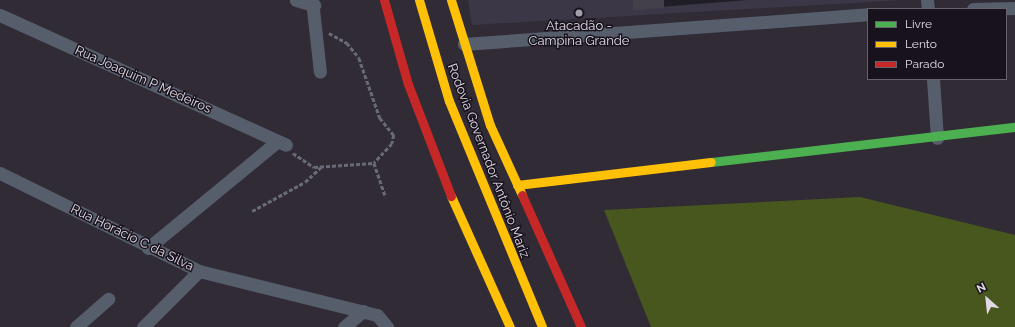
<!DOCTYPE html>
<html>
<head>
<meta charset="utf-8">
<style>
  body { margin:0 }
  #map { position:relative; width:1015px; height:327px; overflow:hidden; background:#312b36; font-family:Raleway,sans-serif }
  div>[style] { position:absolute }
  .commercial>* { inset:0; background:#3b3747 }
  .green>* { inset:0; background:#48571e }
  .shadow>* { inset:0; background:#0007 }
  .building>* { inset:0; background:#444049 }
  .path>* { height:2.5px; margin-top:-1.25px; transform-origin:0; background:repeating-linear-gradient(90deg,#676b76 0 4px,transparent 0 6px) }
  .street>* { height:13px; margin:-6.5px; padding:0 6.5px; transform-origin:6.5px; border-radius:6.5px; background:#565e6c }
  .fast>* { height:9px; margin:-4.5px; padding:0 4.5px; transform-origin:4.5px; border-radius:4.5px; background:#4caf50 }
  .slow>* { height:9px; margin:-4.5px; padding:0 4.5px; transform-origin:4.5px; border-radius:4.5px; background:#ffc107 }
  .jam>* { height:9px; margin:-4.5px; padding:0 4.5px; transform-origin:4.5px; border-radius:4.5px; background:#c62828 }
  .dots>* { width:11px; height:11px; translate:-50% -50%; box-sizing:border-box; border:2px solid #17121b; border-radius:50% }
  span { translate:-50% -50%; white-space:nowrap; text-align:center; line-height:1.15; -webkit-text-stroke:3px #17121b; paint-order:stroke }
  .poi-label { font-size:13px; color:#e1dae6 }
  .street-label { font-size:13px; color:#e1dae6 }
  .legend { position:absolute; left:867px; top:8px; width:140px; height:72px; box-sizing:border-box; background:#17121b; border:1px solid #68626c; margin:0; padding:5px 7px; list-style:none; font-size:12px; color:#e1dae6 }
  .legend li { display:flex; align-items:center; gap:8px; height:20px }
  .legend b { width:20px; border:1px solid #68626c }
  .north { position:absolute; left:967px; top:279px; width:40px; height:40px; -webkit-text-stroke:3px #17121b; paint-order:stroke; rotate:333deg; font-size:11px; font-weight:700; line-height:16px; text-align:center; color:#e1dae6 }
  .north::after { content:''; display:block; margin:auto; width:14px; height:18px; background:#e1dae6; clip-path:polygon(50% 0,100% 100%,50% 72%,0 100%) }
</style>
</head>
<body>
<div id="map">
  <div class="commercial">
    <div style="clip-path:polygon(468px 0,903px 0,472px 25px)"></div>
  </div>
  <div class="green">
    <div style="clip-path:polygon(860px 197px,1015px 235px,1015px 327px,651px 327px,604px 210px)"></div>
  </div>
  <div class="shadow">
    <div style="clip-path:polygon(634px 0,748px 0,634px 9px)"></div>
  </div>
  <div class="building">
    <div style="clip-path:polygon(633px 0,664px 0,664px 8px,633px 10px)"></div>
  </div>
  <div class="path">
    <div style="left:329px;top:33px;width:21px;rotate:29deg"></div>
    <div style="left:347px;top:43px;width:19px;rotate:51deg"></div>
    <div style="left:359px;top:58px;width:64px;rotate:70.7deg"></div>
    <div style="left:380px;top:118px;width:22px;rotate:51deg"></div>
    <div style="left:394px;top:135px;width:9px;rotate:103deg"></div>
    <div style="left:392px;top:144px;width:26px;rotate:133deg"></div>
    <div style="left:374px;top:163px;width:34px;rotate:71deg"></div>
    <div style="left:293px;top:153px;width:25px;rotate:34deg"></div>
    <div style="left:314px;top:167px;width:60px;rotate:-3.8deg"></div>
    <div style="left:252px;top:211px;width:60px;rotate:-28.7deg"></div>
    <div style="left:305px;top:182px;width:22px;rotate:-43deg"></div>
  </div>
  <div class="street">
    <div style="left:296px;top:0;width:19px;rotate:16deg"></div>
    <div style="left:312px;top:0;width:72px;rotate:83.7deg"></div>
    <div style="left:927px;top:0;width:9px;rotate:84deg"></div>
    <div style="left:973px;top:9px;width:42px;rotate:-1.4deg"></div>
    <div style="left:0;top:15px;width:314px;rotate:24.4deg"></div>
    <div style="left:464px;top:44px;width:405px;rotate:-4.2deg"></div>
    <div style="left:933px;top:79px;width:59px;rotate:86.1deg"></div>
    <div style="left:0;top:173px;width:222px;rotate:26.2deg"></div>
    <div style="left:199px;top:271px;width:183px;rotate:13.9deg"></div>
    <div style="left:377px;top:315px;width:16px;rotate:50deg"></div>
    <div style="left:148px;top:248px;width:168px;rotate:-39.5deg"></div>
    <div style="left:76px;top:327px;width:43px;rotate:-41.2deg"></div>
    <div style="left:143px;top:327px;width:79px;rotate:-45deg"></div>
    <div style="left:344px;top:327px;width:25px;rotate:-40deg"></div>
  </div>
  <div class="fast">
    <div style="left:711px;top:162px;width:306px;rotate:-6.6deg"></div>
  </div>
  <div class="slow">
    <div style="left:419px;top:0;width:105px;rotate:73.5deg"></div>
    <div style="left:449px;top:101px;width:244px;rotate:67.6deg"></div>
    <div style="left:451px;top:0;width:131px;rotate:72.7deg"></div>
    <div style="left:490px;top:125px;width:77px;rotate:65.4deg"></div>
    <div style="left:517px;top:185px;width:195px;rotate:-6.8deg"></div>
    <div style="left:451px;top:196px;width:144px;rotate:65.8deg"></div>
  </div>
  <div class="jam">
    <div style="left:384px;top:0;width:87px;rotate:74.1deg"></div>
    <div style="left:408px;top:84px;width:120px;rotate:69deg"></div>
    <div style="left:522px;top:195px;width:145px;rotate:65.9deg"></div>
  </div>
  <div class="dots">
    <div style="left:579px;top:13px;background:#a39da8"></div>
  </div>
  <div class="poi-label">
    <span style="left:579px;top:34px">Atacadão -<br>Campina Grande</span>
  </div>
  <div class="street-label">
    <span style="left:143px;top:80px;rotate:24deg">Rua Joaquim P Medeiros</span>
    <span style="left:488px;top:161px;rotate:69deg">Rodovia Governador Antônio Mariz</span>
    <span style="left:132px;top:238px;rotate:26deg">Rua Horácio C da Silva</span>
  </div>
  <ul class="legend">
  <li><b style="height:5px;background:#4caf50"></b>Livre</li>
  <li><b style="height:5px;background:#ffc107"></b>Lento</li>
  <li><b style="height:5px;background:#c62828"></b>Parado</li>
  </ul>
  <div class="north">N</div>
</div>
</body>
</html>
